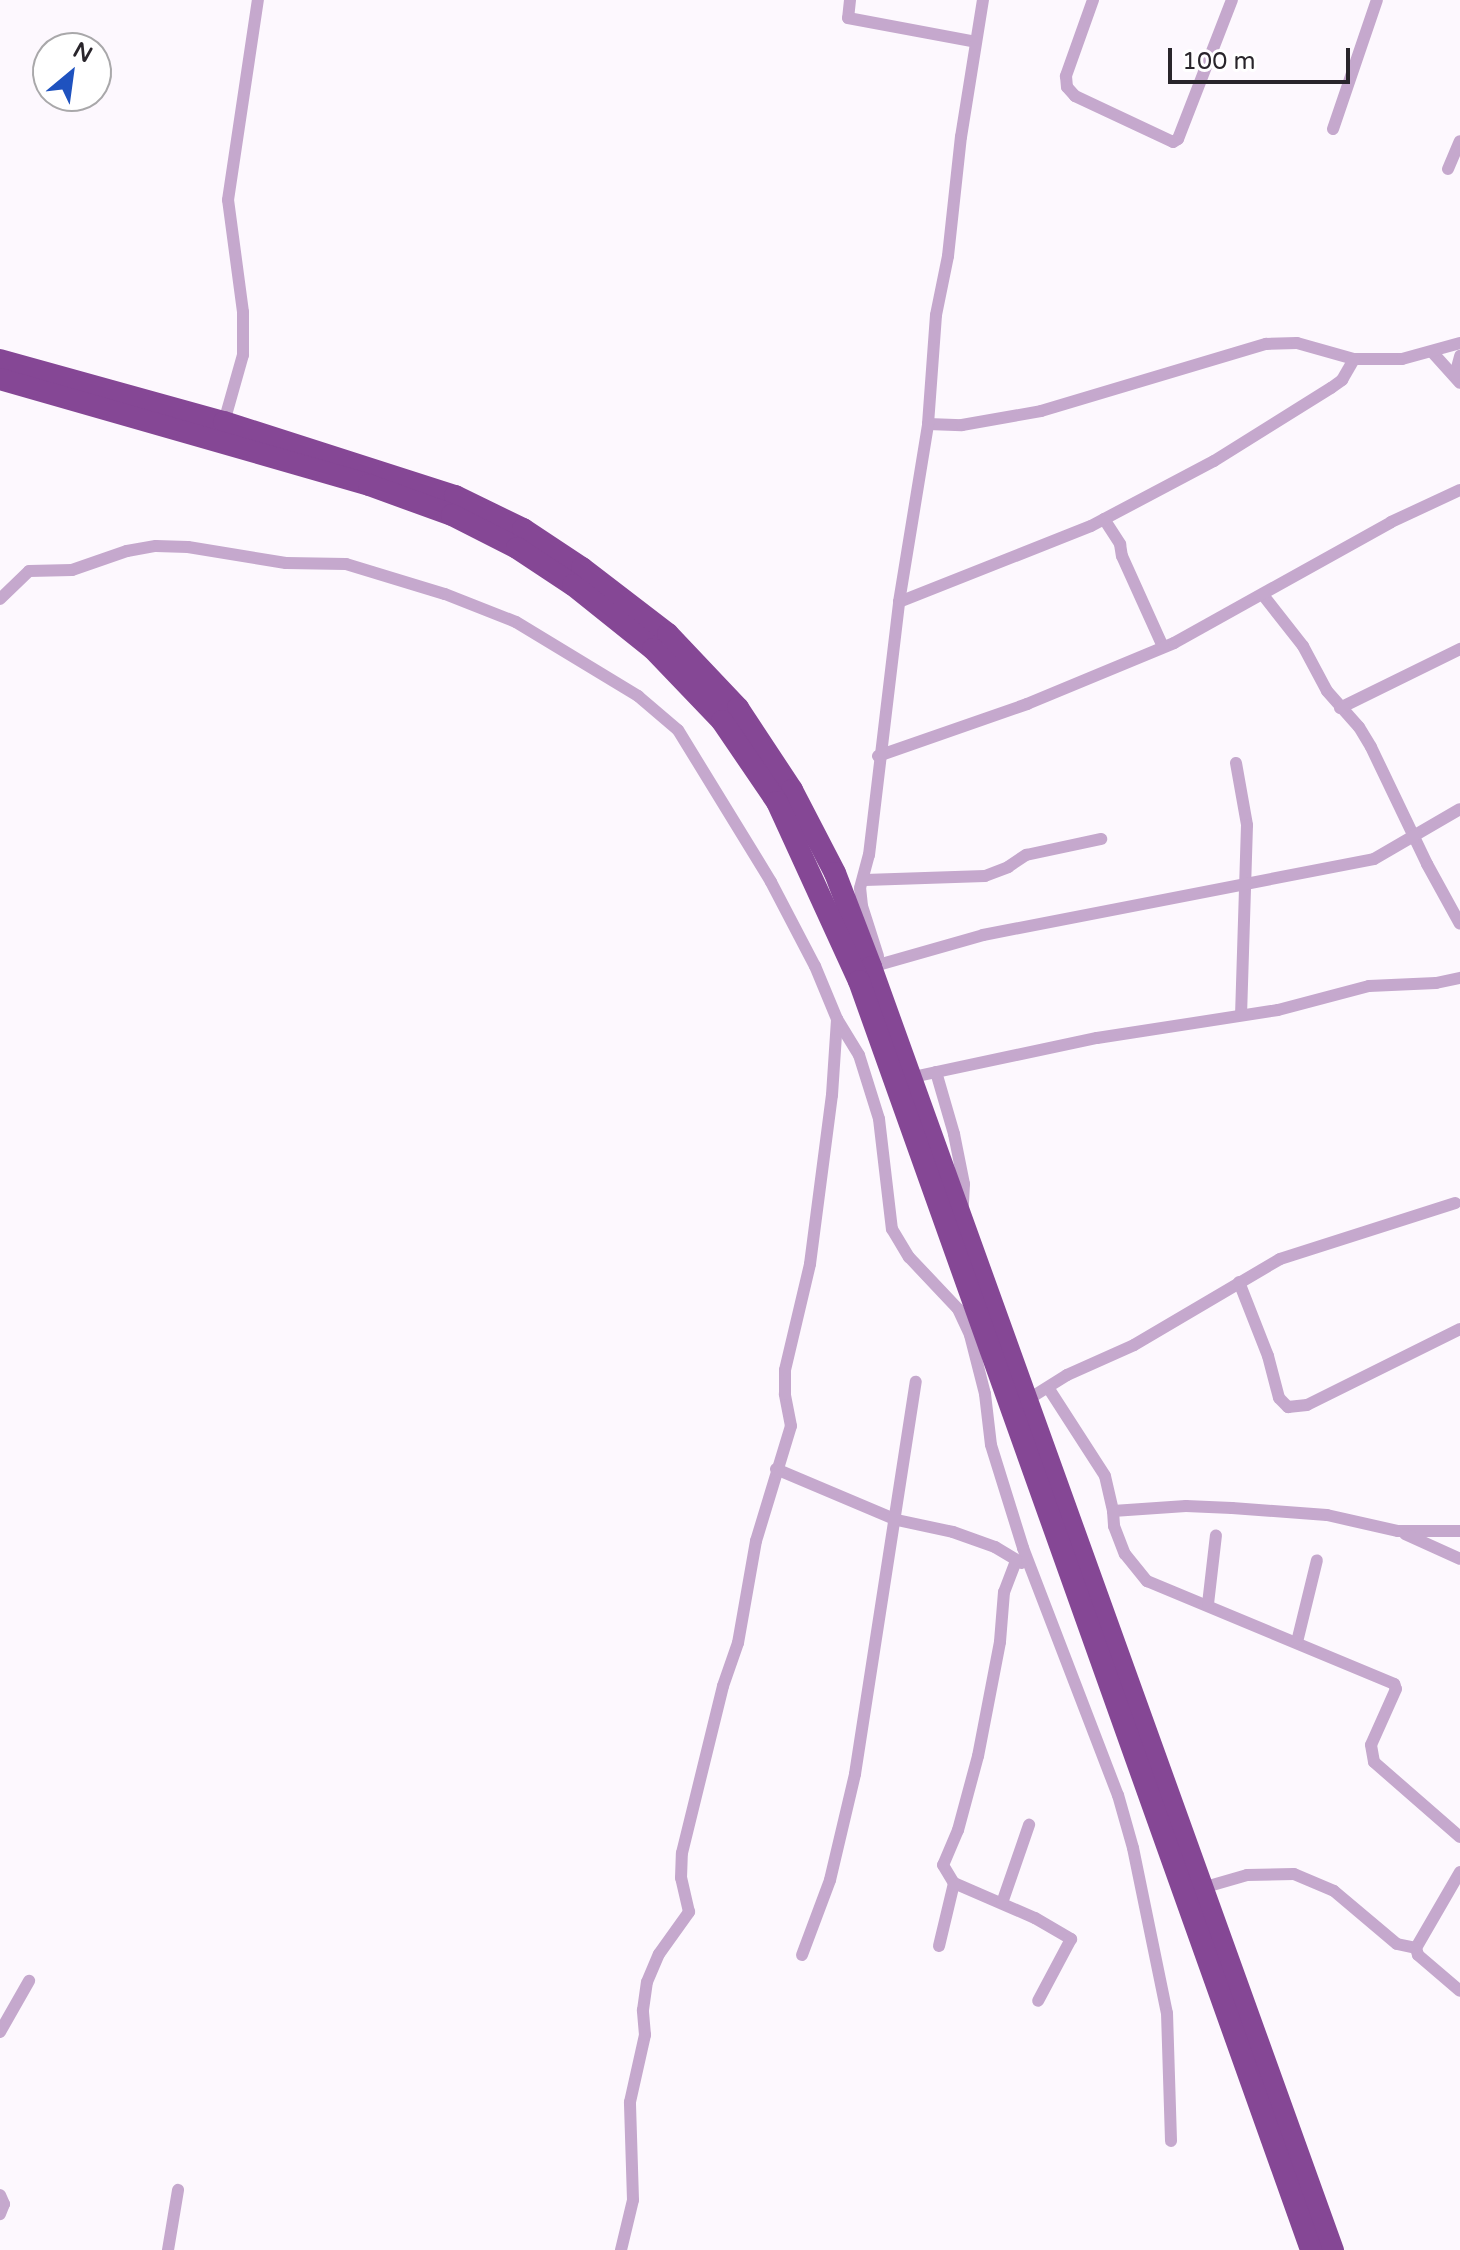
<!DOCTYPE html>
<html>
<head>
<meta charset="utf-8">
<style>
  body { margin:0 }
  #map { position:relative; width:1460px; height:2250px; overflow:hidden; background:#fdf8fe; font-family:"Varela Round",sans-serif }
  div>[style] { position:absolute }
  .street>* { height:12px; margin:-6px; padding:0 6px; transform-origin:6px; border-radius:6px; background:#c5a8cd }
  .highway>* { height:22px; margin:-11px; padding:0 11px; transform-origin:11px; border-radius:11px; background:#854795 }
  span { translate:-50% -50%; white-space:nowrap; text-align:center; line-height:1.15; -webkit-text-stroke:8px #fff; paint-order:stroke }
  .north { position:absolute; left:32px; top:32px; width:80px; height:80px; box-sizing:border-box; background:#fff; border:2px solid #a9a8aa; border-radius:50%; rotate:29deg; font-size:22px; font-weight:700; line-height:32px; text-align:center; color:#29252b }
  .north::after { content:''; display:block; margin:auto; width:28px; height:36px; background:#1f52bf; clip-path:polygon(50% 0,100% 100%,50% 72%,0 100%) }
  .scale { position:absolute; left:1168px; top:48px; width:182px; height:36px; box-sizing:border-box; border:4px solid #29252b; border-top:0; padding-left:10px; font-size:24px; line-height:28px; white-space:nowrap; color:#29252b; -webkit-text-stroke:6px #fff; paint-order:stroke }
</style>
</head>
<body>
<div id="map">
  <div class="street">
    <div style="left:850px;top:0;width:18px;rotate:96deg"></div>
    <div style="left:848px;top:18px;width:130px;rotate:10.6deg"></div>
    <div style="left:1093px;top:0;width:81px;rotate:109.6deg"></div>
    <div style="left:1066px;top:76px;width:11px;rotate:85deg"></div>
    <div style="left:1067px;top:87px;width:12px;rotate:48deg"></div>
    <div style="left:1075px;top:96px;width:108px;rotate:25.1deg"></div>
    <div style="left:1173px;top:142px;width:6px;rotate:-31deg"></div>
    <div style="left:1178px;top:139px;width:149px;rotate:-68.8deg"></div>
    <div style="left:1333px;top:129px;width:136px;rotate:-71.2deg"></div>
    <div style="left:1448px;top:169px;width:30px;rotate:-67deg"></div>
    <div style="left:1433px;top:353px;width:40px;rotate:48deg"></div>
    <div style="left:1455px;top:375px;width:20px;rotate:-75deg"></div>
    <div style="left:224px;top:422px;width:70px;rotate:-74.2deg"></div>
    <div style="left:243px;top:355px;width:43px;rotate:-90deg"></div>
    <div style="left:243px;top:312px;width:113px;rotate:-97.6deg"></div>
    <div style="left:228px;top:200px;width:202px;rotate:-81.5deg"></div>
    <div style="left:928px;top:424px;width:34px;rotate:2deg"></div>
    <div style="left:962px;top:425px;width:80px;rotate:-10deg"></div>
    <div style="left:1041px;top:411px;width:235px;rotate:-16.6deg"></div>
    <div style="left:1266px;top:344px;width:31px;rotate:-2deg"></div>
    <div style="left:1297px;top:343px;width:59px;rotate:15.7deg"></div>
    <div style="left:1354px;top:359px;width:48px"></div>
    <div style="left:1402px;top:359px;width:60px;rotate:-15.4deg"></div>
    <div style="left:1104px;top:519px;width:30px;rotate:57deg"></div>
    <div style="left:1120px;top:544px;width:12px;rotate:81deg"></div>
    <div style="left:1122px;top:556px;width:100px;rotate:65.7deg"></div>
    <div style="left:1263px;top:595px;width:65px;rotate:51.9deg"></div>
    <div style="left:1303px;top:646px;width:51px;rotate:61.9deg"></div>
    <div style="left:1327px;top:691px;width:48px;rotate:48.4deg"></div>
    <div style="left:1359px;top:727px;width:23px;rotate:59deg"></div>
    <div style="left:1371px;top:747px;width:130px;rotate:64.4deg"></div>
    <div style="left:1427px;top:864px;width:68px;rotate:61.2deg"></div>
    <div style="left:0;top:599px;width:40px;rotate:-44deg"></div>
    <div style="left:29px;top:571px;width:43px;rotate:-1.3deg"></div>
    <div style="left:72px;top:570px;width:58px;rotate:-19.1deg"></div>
    <div style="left:127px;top:551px;width:29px;rotate:-10deg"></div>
    <div style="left:156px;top:546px;width:32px;rotate:2deg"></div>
    <div style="left:188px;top:547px;width:99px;rotate:9.3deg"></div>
    <div style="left:286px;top:563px;width:60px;rotate:1deg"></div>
    <div style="left:346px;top:564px;width:103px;rotate:16.9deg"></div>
    <div style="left:445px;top:594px;width:76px;rotate:21.5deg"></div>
    <div style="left:516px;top:622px;width:143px;rotate:31.2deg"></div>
    <div style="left:638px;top:696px;width:52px;rotate:40.4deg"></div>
    <div style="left:678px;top:730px;width:178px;rotate:58.5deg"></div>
    <div style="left:771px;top:882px;width:95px;rotate:62.4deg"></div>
    <div style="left:815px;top:966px;width:57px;rotate:67.5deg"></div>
    <div style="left:837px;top:1019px;width:42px;rotate:58.6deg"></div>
    <div style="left:859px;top:1055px;width:67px;rotate:72.6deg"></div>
    <div style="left:879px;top:1119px;width:111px;rotate:83.3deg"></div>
    <div style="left:892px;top:1229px;width:33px;rotate:59deg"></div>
    <div style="left:909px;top:1257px;width:71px;rotate:46.7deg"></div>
    <div style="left:958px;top:1309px;width:29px;rotate:65deg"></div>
    <div style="left:970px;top:1335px;width:61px;rotate:75.7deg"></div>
    <div style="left:985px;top:1394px;width:51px;rotate:83.3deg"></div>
    <div style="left:991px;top:1445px;width:108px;rotate:72.7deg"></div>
    <div style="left:1023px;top:1548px;width:265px;rotate:69deg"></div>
    <div style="left:1118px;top:1795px;width:55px;rotate:74.2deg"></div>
    <div style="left:1133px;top:1848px;width:168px;rotate:78.4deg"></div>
    <div style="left:1167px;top:2013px;width:128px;rotate:88.2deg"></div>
    <div style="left:899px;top:602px;width:206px;rotate:-21.6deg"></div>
    <div style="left:1091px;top:526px;width:139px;rotate:-27.9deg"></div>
    <div style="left:1214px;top:461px;width:138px;rotate:-32deg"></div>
    <div style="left:1331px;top:388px;width:14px;rotate:-36deg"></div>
    <div style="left:1342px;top:380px;width:24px;rotate:-60deg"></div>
    <div style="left:1340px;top:708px;width:134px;rotate:-26.2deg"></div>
    <div style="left:878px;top:756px;width:158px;rotate:-19.2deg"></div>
    <div style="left:1027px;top:704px;width:159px;rotate:-22.5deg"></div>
    <div style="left:1174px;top:643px;width:248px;rotate:-29.1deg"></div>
    <div style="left:1391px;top:522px;width:76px;rotate:-24.9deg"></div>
    <div style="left:1236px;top:763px;width:63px;rotate:79.9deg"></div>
    <div style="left:1247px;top:825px;width:190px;rotate:91.8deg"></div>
    <div style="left:865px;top:880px;width:120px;rotate:-1.9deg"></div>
    <div style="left:985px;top:876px;width:25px;rotate:-21deg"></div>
    <div style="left:1008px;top:867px;width:22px;rotate:-34deg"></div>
    <div style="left:1026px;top:855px;width:77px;rotate:-12deg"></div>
    <div style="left:878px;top:956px;width:52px;rotate:-107.7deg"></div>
    <div style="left:862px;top:906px;width:18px;rotate:-96deg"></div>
    <div style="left:860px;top:888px;width:34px;rotate:-75deg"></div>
    <div style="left:869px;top:855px;width:255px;rotate:-83.2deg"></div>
    <div style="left:899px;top:602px;width:180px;rotate:-80.7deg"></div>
    <div style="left:928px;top:424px;width:109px;rotate:-85.8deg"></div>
    <div style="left:936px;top:315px;width:60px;rotate:-78.5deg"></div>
    <div style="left:948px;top:256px;width:120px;rotate:-83.8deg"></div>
    <div style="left:961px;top:137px;width:139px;rotate:-80.9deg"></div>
    <div style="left:871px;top:967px;width:116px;rotate:-15.9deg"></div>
    <div style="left:983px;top:935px;width:398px;rotate:-11deg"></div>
    <div style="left:1374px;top:859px;width:99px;rotate:-30.2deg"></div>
    <div style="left:936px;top:1072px;width:65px;rotate:73.8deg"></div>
    <div style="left:954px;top:1134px;width:51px;rotate:78.7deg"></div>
    <div style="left:964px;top:1184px;width:21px;rotate:93deg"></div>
    <div style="left:913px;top:1077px;width:188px;rotate:-12deg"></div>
    <div style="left:1097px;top:1038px;width:183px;rotate:-8.8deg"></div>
    <div style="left:1278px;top:1010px;width:94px;rotate:-14.8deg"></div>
    <div style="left:1369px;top:986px;width:67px;rotate:-2.6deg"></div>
    <div style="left:1436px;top:983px;width:25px;rotate:-12deg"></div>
    <div style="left:1239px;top:1282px;width:79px;rotate:68.6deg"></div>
    <div style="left:1268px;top:1356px;width:43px;rotate:75.3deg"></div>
    <div style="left:1279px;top:1398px;width:13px;rotate:45deg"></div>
    <div style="left:1288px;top:1407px;width:19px;rotate:-6deg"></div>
    <div style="left:1307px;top:1405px;width:171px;rotate:-26.4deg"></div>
    <div style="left:1049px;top:1389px;width:103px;rotate:57.2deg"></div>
    <div style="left:1105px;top:1476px;width:36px;rotate:77deg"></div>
    <div style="left:1113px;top:1511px;width:73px;rotate:-3.9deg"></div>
    <div style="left:1186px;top:1506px;width:46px;rotate:2.5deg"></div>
    <div style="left:1232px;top:1508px;width:95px;rotate:4.2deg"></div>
    <div style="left:1327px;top:1515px;width:73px;rotate:12.7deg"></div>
    <div style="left:1398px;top:1531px;width:62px"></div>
    <div style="left:1027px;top:1400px;width:47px;rotate:-32deg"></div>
    <div style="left:1067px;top:1375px;width:73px;rotate:-24.1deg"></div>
    <div style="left:1134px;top:1345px;width:169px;rotate:-30.5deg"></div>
    <div style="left:1280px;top:1259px;width:184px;rotate:-17.7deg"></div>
    <div style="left:776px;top:1469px;width:131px;rotate:22.9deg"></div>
    <div style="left:897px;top:1520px;width:57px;rotate:12.1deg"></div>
    <div style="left:953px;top:1532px;width:45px;rotate:19.7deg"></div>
    <div style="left:995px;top:1547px;width:31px;rotate:31deg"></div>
    <div style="left:1113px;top:1511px;width:15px;rotate:86deg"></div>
    <div style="left:1114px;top:1526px;width:30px;rotate:69deg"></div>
    <div style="left:1125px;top:1554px;width:35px;rotate:51deg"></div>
    <div style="left:1147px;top:1581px;width:268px;rotate:22.6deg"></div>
    <div style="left:1394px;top:1684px;width:5px;rotate:68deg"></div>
    <div style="left:1396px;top:1689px;width:61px;rotate:114.1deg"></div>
    <div style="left:1371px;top:1745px;width:17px;rotate:80deg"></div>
    <div style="left:1374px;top:1762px;width:114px;rotate:41.1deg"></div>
    <div style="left:1405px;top:1534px;width:60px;rotate:24.4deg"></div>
    <div style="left:1016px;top:1561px;width:33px;rotate:111deg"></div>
    <div style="left:1004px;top:1592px;width:50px;rotate:94.6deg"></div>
    <div style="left:1000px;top:1642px;width:116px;rotate:100.9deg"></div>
    <div style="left:978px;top:1756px;width:77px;rotate:105.1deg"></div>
    <div style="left:958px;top:1830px;width:38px;rotate:113deg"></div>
    <div style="left:943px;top:1865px;width:21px;rotate:59deg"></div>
    <div style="left:954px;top:1883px;width:88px;rotate:23.4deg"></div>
    <div style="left:1035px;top:1918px;width:42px;rotate:30.3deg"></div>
    <div style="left:1071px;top:1939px;width:70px;rotate:118deg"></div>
    <div style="left:1208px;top:1604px;width:69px;rotate:-83.4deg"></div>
    <div style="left:1297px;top:1642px;width:84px;rotate:-76.3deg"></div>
    <div style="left:1460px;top:1872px;width:88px;rotate:120.1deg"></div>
    <div style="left:1416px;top:1948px;width:7px;rotate:74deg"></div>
    <div style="left:1418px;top:1955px;width:55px;rotate:40.6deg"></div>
    <div style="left:1202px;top:1888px;width:47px;rotate:-16.1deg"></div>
    <div style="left:1247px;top:1875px;width:47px;rotate:-1.2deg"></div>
    <div style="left:1294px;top:1874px;width:43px;rotate:23deg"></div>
    <div style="left:1334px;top:1891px;width:82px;rotate:40.1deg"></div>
    <div style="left:1397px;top:1944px;width:19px;rotate:12deg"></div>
    <div style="left:1002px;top:1903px;width:83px;rotate:-70.9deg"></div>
    <div style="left:939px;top:1946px;width:65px;rotate:-76.6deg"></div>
    <div style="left:802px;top:1955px;width:80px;rotate:-69.5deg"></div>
    <div style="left:830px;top:1880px;width:109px;rotate:-76.7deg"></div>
    <div style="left:855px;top:1774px;width:397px;rotate:-81.2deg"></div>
    <div style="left:0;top:2032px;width:59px;rotate:-60.4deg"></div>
    <div style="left:0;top:2195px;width:10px;rotate:66deg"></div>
    <div style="left:4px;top:2204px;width:11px;rotate:112deg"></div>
    <div style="left:168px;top:2250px;width:61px;rotate:-80.5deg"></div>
    <div style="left:621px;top:2250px;width:51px;rotate:-76.5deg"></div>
    <div style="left:633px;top:2200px;width:98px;rotate:-91.8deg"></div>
    <div style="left:630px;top:2102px;width:69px;rotate:-77.4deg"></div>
    <div style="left:645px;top:2035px;width:25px;rotate:-95deg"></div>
    <div style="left:643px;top:2010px;width:28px;rotate:-82deg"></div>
    <div style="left:647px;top:1982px;width:30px;rotate:-67deg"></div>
    <div style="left:659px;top:1954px;width:52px;rotate:-54.5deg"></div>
    <div style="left:689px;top:1912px;width:35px;rotate:-103deg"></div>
    <div style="left:681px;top:1878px;width:25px;rotate:-88deg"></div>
    <div style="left:682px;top:1853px;width:172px;rotate:-76.2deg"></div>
    <div style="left:723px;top:1686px;width:46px;rotate:-70.8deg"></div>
    <div style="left:738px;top:1643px;width:104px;rotate:-80deg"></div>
    <div style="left:756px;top:1541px;width:120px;rotate:-73.1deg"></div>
    <div style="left:791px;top:1426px;width:33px;rotate:-101deg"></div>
    <div style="left:785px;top:1394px;width:24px;rotate:-90deg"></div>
    <div style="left:785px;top:1370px;width:109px;rotate:-76.7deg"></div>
    <div style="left:810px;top:1264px;width:170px;rotate:-82.6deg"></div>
    <div style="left:832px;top:1095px;width:76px;rotate:-86.2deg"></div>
  </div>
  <div class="highway">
    <div style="left:0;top:360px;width:232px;rotate:15.5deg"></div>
    <div style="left:224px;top:422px;width:243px;rotate:17.8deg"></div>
    <div style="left:455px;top:496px;width:76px;rotate:25.9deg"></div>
    <div style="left:523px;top:529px;width:71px;rotate:33.5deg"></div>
    <div style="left:582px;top:568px;width:108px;rotate:37.5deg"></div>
    <div style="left:668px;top:634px;width:102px;rotate:46.6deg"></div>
    <div style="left:738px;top:708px;width:98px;rotate:56.6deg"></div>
    <div style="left:792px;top:790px;width:93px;rotate:62.6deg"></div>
    <div style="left:835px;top:873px;width:101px;rotate:69deg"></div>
    <div style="left:871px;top:967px;width:1364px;rotate:70.2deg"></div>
    <div style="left:0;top:379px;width:384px;rotate:16deg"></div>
    <div style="left:369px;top:485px;width:88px;rotate:19.9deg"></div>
    <div style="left:452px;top:515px;width:73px;rotate:26.9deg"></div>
    <div style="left:517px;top:548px;width:67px;rotate:33.5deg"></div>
    <div style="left:573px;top:585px;width:102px;rotate:38.7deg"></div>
    <div style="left:653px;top:649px;width:100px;rotate:46.2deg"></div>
    <div style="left:722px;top:721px;width:98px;rotate:55.8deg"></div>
    <div style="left:777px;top:802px;width:197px;rotate:65.4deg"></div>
    <div style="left:859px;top:981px;width:1347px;rotate:70.39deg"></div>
  </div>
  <div class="north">N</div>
  <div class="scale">100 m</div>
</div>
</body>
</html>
